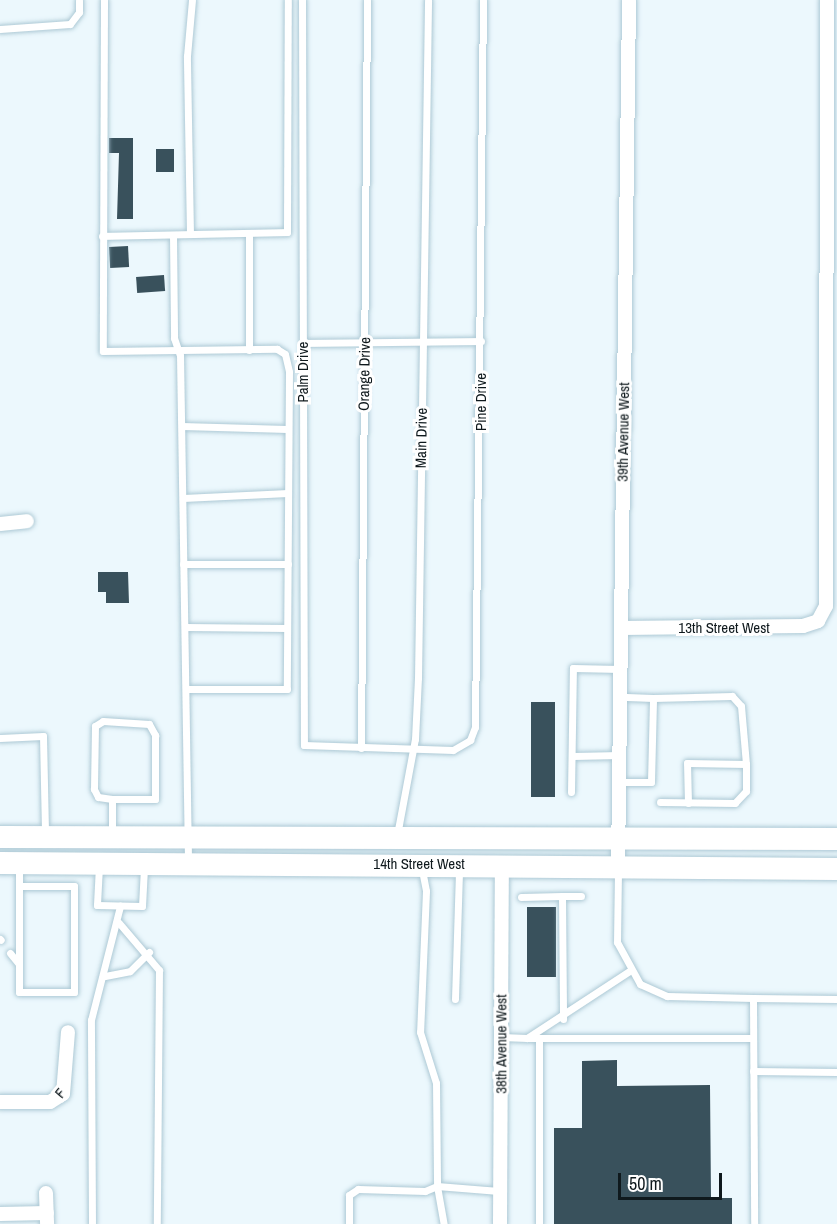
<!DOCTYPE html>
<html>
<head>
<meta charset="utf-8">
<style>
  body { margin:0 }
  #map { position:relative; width:837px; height:1224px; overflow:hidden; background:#ecf8fd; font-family:"Archivo Narrow",sans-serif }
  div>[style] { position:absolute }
  .building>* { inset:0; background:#39515c; transform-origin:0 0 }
  .roads { filter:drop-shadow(0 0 2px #adc9d5) drop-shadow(0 0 2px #adc9d5) }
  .lane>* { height:7px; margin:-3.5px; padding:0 3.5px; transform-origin:3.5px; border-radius:3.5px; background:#fff }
  .street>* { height:14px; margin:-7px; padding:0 7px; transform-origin:7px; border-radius:7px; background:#fff }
  .primary>* { height:22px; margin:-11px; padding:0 11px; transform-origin:11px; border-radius:11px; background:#fff }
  span { translate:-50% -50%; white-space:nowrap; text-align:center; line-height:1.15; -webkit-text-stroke:6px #fff; paint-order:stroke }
  .street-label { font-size:15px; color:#0f191d }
  .scale { position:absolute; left:618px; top:1173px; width:104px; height:27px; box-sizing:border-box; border:3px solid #0f191d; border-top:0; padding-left:8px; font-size:18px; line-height:21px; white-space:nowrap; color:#0f191d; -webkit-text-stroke:4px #fff; paint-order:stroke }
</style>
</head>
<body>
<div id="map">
  <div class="building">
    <div style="clip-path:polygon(109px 138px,133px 138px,133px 219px,117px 219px,119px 153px,109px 153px)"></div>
    <div style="left:156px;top:149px;width:18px;height:23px"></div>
    <div style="left:128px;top:246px;width:21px;height:19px;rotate:87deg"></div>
    <div style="left:164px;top:275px;width:16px;height:28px;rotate:86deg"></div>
    <div style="clip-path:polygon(98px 572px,128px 572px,129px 603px,106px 603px,106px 592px,98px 592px)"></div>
    <div style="left:531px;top:702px;width:24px;height:95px"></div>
    <div style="left:527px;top:907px;width:29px;height:70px"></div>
    <div style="clip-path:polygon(617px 1060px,617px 1086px,710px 1085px,711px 1198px,732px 1198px,732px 1224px,554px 1224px,554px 1128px,582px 1128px,582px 1061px)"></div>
  </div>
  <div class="roads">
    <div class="lane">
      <div style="left:104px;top:0;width:351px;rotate:90.2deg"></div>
      <div style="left:103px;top:351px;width:174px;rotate:-0.7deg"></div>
      <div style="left:277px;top:349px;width:9px;rotate:32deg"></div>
      <div style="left:285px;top:354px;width:18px;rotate:77deg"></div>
      <div style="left:289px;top:372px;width:317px;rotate:90.4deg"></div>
      <div style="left:287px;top:689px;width:101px;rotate:180deg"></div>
      <div style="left:302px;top:0;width:745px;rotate:89.85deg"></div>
      <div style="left:304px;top:745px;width:149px;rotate:1.9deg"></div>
      <div style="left:453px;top:750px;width:20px;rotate:-30deg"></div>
      <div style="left:470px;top:740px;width:14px;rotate:-69deg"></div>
      <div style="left:475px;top:727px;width:727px;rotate:-89.37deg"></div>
      <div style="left:0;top:29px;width:70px;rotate:-4.1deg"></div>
      <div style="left:70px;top:24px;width:15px;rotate:-53deg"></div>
      <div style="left:79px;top:12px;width:12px;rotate:-90deg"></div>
      <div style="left:249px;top:233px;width:117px;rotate:90deg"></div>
      <div style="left:190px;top:234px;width:178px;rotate:-91deg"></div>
      <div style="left:187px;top:56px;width:56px;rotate:-84.9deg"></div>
      <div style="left:173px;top:235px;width:103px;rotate:89.4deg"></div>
      <div style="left:174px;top:338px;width:18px;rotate:71deg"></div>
      <div style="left:180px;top:355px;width:506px;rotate:89.09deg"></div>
      <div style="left:102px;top:236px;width:185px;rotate:-1.2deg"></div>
      <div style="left:287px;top:232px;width:232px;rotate:-89.8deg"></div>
      <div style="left:303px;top:343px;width:178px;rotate:-0.6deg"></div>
      <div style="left:182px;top:426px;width:105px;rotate:1.6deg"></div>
      <div style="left:183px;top:498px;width:105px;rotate:-2.7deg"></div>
      <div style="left:183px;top:564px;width:105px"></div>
      <div style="left:185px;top:627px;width:102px;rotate:0.6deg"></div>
      <div style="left:653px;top:698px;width:79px;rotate:-1.5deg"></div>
      <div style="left:732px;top:696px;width:13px;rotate:48deg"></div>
      <div style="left:741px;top:706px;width:58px;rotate:85.1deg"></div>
      <div style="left:746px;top:764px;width:27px;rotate:90deg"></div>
      <div style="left:746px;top:791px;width:16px;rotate:133deg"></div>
      <div style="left:735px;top:803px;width:75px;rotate:-179.2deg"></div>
      <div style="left:0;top:738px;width:43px;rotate:-2.7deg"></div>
      <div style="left:43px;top:736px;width:98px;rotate:88.8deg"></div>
      <div style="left:361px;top:748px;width:748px;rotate:-89.54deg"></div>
      <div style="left:573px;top:756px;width:47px;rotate:-1.2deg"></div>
      <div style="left:619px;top:782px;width:32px"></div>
      <div style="left:651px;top:782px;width:84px;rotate:-88.6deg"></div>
      <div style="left:653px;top:698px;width:33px;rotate:-178deg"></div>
      <div style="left:571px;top:792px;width:124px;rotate:-89.1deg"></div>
      <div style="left:573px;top:668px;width:47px;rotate:1.2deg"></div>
      <div style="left:112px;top:799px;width:14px;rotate:-172deg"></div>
      <div style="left:98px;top:797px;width:9px;rotate:-117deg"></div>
      <div style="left:94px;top:789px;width:63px;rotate:-89.1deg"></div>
      <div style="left:95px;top:726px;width:9px;rotate:-32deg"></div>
      <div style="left:103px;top:721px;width:46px;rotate:3.7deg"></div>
      <div style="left:149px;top:724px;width:13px;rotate:61deg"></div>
      <div style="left:155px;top:735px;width:64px;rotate:90deg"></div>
      <div style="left:155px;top:799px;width:43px;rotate:180deg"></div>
      <div style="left:112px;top:799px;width:35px;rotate:90deg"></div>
      <div style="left:688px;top:803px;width:40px;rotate:-91.4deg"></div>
      <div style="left:687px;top:763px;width:59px;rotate:1deg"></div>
      <div style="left:397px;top:835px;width:98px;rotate:-79.4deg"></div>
      <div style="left:415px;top:739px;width:61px;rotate:-87.2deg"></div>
      <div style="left:418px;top:678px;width:678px;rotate:-89.15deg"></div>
      <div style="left:99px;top:866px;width:39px;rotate:93deg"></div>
      <div style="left:97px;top:905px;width:45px;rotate:1.3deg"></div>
      <div style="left:142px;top:906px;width:37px;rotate:-87deg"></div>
      <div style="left:19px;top:867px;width:125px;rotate:90deg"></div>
      <div style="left:19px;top:992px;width:55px"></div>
      <div style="left:74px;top:992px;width:106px;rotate:-90deg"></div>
      <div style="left:74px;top:886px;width:55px;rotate:180deg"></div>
      <div style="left:422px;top:870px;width:21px;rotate:79deg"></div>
      <div style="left:426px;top:891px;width:141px;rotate:92.4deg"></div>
      <div style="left:420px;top:1032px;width:53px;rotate:72.6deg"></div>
      <div style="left:436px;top:1083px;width:103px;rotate:89.4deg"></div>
      <div style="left:437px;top:1186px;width:39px;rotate:80deg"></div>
      <div style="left:618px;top:871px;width:71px;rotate:90.8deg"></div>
      <div style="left:617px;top:942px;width:48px;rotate:61.3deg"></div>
      <div style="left:640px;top:984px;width:30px;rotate:24deg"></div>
      <div style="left:667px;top:996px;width:86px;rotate:1.3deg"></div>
      <div style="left:753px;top:998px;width:226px;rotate:89.7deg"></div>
      <div style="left:562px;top:896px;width:19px"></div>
      <div style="left:521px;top:897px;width:41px;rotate:-1.4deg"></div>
      <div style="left:562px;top:896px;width:123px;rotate:89.5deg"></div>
      <div style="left:119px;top:923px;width:62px;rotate:49.6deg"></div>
      <div style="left:159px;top:970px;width:254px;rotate:90.5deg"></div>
      <div style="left:0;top:939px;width:1px;rotate:45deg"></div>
      <div style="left:10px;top:953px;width:13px;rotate:51deg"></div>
      <div style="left:105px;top:976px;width:25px;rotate:-11deg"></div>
      <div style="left:130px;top:971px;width:27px;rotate:-45deg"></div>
      <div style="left:753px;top:998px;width:84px;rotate:0.7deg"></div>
      <div style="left:455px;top:999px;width:129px;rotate:-88.2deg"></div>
      <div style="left:501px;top:1037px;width:26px;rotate:2deg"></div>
      <div style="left:527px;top:1038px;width:121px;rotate:-33.2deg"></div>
      <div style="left:527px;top:1038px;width:226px"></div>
      <div style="left:539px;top:1038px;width:186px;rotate:90deg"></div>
      <div style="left:753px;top:1071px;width:84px;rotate:0.7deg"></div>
      <div style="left:92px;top:1224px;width:204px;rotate:-90.3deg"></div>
      <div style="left:91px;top:1020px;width:118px;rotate:-75.7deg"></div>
      <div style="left:349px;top:1224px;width:29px;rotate:-90deg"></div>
      <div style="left:349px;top:1195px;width:11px;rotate:-34deg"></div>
      <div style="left:358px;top:1189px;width:67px;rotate:1.7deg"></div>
      <div style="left:425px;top:1191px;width:13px;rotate:-23deg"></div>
      <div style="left:437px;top:1186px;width:62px;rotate:4.6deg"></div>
    </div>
    <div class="street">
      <div style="left:0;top:524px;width:27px;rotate:-6deg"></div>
      <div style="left:621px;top:628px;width:182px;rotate:-0.6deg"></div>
      <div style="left:803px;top:626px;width:16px;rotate:-18deg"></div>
      <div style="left:818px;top:621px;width:17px;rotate:-62deg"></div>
      <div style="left:826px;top:606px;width:606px;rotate:-89.91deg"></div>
      <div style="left:618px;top:865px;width:865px;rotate:-89.27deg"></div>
      <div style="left:0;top:1102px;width:50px"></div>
      <div style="left:50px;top:1102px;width:15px;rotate:-32deg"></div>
      <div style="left:63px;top:1094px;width:62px;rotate:-85.4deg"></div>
      <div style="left:46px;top:1193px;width:31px;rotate:88deg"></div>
      <div style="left:0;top:1214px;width:47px;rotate:-1.2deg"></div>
      <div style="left:500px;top:1224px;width:360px;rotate:-89.7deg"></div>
    </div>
    <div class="primary">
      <div style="left:0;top:837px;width:837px;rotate:0.14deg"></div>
      <div style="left:0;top:863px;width:837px;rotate:0.41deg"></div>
    </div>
  </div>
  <div class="street-label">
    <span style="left:303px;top:372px;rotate:-90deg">Palm Drive</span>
    <span style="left:364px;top:374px;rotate:-89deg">Orange Drive</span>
    <span style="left:481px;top:402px;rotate:-90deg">Pine Drive</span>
    <span style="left:623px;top:432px;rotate:-89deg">39th Avenue West</span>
    <span style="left:421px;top:438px;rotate:-89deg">Main Drive</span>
    <span style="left:724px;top:628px">13th Street West</span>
    <span style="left:419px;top:864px">14th Street West</span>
    <span style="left:501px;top:1044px;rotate:-90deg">38th Avenue West</span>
    <span style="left:60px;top:1093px;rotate:-50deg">F</span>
  </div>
  <div class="scale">50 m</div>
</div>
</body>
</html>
